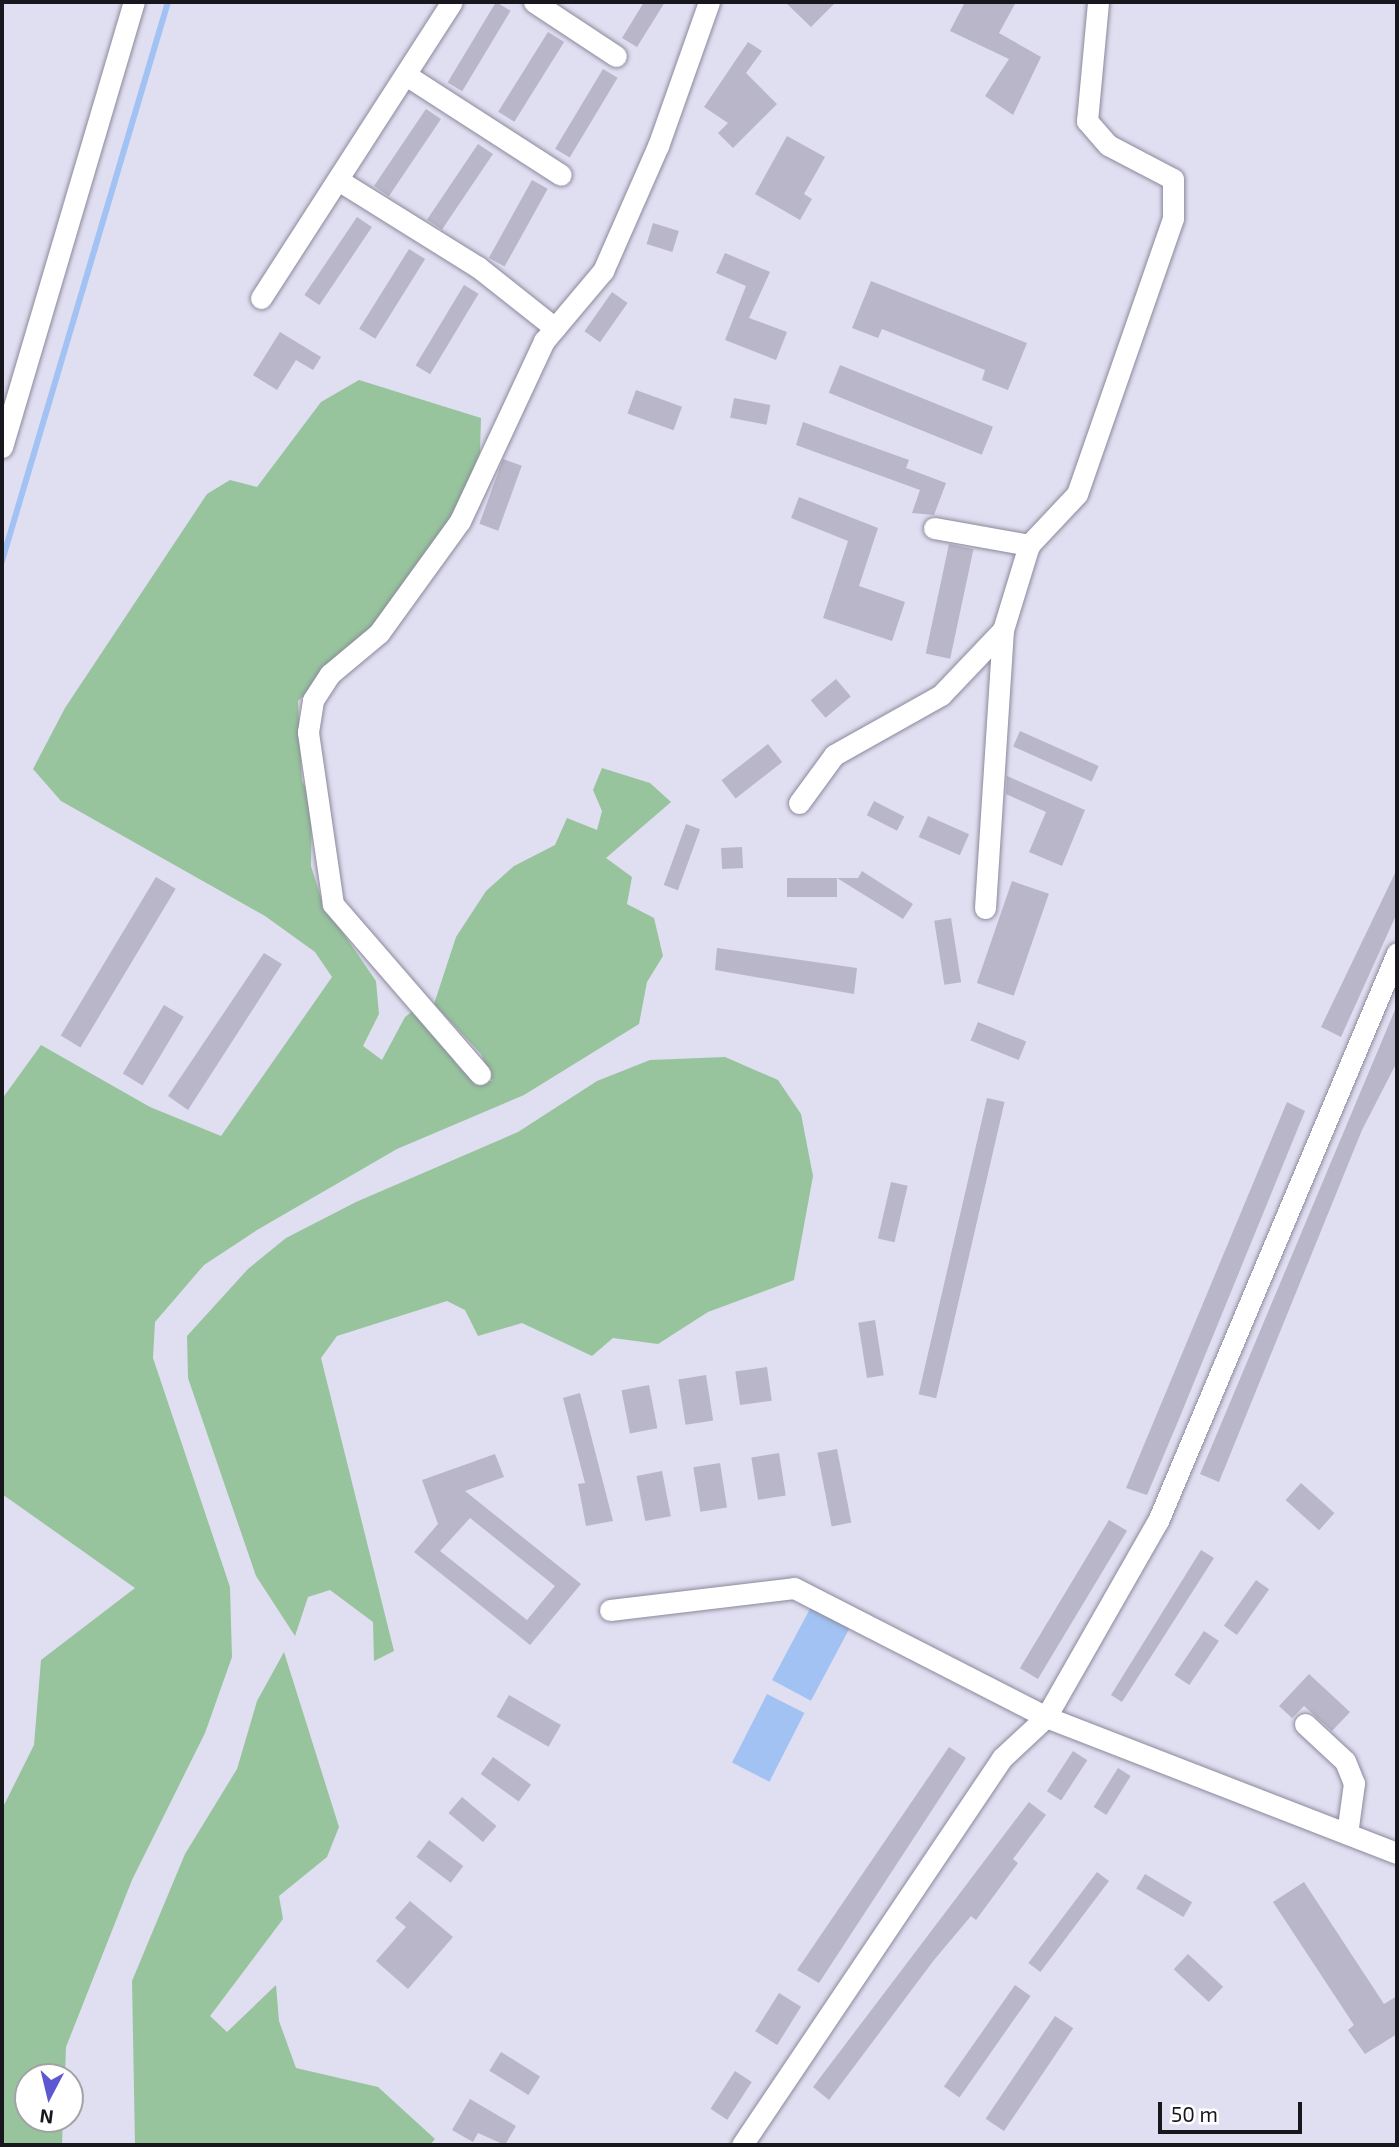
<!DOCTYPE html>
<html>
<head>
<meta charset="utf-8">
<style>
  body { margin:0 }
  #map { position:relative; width:1399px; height:2147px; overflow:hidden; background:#e0def1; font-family:"Exo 2",sans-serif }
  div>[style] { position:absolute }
  .green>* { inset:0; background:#97c49d }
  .water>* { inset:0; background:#a1c2f2; transform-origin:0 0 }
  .stream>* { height:6px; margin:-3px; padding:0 3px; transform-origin:3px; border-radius:3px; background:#a1c2f2 }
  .building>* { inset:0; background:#b8b6c8; transform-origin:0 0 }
  .roads { filter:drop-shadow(0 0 2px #8b899b) drop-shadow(0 0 2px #8b899b) }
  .minor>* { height:21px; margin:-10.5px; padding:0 10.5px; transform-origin:10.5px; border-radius:10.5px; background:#fff }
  span { translate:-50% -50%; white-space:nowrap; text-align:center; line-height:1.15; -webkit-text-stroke:5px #fff; paint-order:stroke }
  .frame { position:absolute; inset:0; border:4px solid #18171e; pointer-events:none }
  .north { position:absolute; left:14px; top:2063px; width:70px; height:70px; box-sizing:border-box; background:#fff; border:2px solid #a3a2a5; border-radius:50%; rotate:187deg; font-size:19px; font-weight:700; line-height:28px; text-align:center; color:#18171e }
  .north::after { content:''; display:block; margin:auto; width:24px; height:32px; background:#5d57d0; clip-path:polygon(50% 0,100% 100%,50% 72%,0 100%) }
  .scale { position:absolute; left:1158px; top:2102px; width:144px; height:32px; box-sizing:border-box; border:4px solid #18171e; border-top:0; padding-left:9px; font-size:21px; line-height:24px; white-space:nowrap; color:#18171e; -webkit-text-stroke:5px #fff; paint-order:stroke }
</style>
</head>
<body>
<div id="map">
  <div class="green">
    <div style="clip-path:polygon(359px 380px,481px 418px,480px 452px,462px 502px,378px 624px,298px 701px,302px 781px,312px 800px,311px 866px,323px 904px,376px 981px,379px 1014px,363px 1046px,382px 1060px,405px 1017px,418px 1007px,458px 1066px,474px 1082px,492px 1081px,481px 1054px,434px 1004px,456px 937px,486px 891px,514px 866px,555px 845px,567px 818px,597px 830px,602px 811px,593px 790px,602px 768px,650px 783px,671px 802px,606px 858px,632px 877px,627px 904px,654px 918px,663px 956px,647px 982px,639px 1024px,524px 1095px,397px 1149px,257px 1230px,204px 1265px,155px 1322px,153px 1358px,230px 1587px,232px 1657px,205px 1733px,132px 1880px,66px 2047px,65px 2077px,28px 2077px,28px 2119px,63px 2119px,62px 2145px,2px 2145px,2px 1809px,34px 1745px,41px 1660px,135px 1588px,2px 1494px,2px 1099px,41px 1045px,150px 1107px,221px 1136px,332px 977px,315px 952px,265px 916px,61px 801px,33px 769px,65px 708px,207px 494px,230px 480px,257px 487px,321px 402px)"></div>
    <div style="clip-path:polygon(725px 1057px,778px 1080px,801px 1114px,813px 1176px,794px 1280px,708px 1312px,658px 1344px,613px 1338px,592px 1356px,522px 1323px,478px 1336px,465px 1310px,447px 1301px,337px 1336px,321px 1358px,394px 1651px,374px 1661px,373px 1622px,330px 1590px,308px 1597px,295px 1636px,256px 1576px,188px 1378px,187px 1336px,248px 1269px,286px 1238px,356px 1202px,518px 1132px,597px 1081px,650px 1060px)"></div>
    <div style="clip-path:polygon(284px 1652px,339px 1827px,327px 1857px,279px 1896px,283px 1919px,210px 2016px,227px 2032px,276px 1985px,279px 2021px,296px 2068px,378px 2087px,435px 2139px,430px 2145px,135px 2145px,132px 1981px,185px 1854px,237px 1769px,257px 1701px)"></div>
  </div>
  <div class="water">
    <div style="left:812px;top:1605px;width:44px;height:85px;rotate:28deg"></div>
    <div style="left:767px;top:1694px;width:42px;height:77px;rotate:27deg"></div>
  </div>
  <div class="stream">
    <div style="left:2px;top:561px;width:583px;rotate:-73.46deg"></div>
  </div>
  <div class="building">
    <div style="left:496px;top:2px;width:17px;height:94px;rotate:31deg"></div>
    <div style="clip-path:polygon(644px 2px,665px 2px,637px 47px,622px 38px)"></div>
    <div style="clip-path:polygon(785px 2px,836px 2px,811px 27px)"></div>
    <div style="clip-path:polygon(965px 2px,1016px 2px,999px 33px,1041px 57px,1013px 115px,985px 96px,1009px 59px,950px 31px)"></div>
    <div style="left:548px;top:32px;width:19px;height:94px;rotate:32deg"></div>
    <div style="clip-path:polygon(748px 42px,762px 51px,746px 73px,777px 104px,733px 148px,718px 133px,728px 123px,704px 107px)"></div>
    <div style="left:603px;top:69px;width:17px;height:93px;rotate:31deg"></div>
    <div style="left:426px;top:109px;width:18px;height:93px;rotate:34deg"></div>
    <div style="clip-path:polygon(787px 136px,825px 157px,804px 194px,812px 199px,800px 220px,755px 194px)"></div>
    <div style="left:478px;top:144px;width:18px;height:91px;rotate:34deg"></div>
    <div style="left:532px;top:180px;width:18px;height:89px;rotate:29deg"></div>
    <div style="left:357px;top:217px;width:18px;height:94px;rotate:34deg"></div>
    <div style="left:653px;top:223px;width:27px;height:22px;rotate:17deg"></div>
    <div style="left:409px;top:249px;width:19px;height:94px;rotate:32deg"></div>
    <div style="clip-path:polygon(725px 253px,770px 272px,749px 318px,787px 332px,776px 360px,725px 340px,746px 286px,716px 273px)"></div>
    <div style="clip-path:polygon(871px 281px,1027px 343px,1008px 390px,982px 380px,985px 370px,882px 329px,878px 338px,852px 328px)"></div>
    <div style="left:464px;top:285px;width:17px;height:94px;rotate:31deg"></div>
    <div style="left:612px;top:292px;width:19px;height:48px;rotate:35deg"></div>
    <div style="clip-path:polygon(280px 332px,321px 357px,313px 370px,296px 360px,277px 390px,253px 375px)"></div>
    <div style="left:840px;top:365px;width:165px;height:30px;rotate:22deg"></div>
    <div style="left:636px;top:390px;width:49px;height:25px;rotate:20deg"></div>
    <div style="left:734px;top:398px;width:37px;height:20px;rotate:11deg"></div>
    <div style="clip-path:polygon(803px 422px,909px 460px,906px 468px,946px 483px,934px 515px,912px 513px,920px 490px,796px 445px)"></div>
    <div style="left:503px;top:459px;width:20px;height:69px;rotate:20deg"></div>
    <div style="clip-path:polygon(799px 497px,878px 528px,859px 586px,905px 602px,892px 641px,823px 618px,848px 541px,791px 518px)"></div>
    <div style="left:949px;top:544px;width:25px;height:112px;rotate:12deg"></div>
    <div style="left:836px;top:679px;width:23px;height:33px;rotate:50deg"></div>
    <div style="left:1020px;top:731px;width:86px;height:17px;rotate:24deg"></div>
    <div style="left:768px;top:744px;width:23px;height:59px;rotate:52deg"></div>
    <div style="clip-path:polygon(1007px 776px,1085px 810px,1062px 866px,1029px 852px,1046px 812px,1006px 794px)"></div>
    <div style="left:874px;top:801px;width:34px;height:16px;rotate:27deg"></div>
    <div style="left:928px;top:816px;width:45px;height:23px;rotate:24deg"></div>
    <div style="left:686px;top:824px;width:15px;height:65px;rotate:20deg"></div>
    <div style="left:742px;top:847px;width:21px;height:21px;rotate:87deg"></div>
    <div style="clip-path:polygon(1397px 869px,1397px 913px,1341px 1037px,1321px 1027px)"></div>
    <div style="clip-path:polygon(862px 871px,913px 904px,903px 919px,837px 878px,858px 878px)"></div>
    <div style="left:156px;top:877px;width:23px;height:185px;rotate:31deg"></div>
    <div style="left:837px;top:878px;width:19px;height:50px;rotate:90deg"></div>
    <div style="left:1012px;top:881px;width:39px;height:108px;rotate:19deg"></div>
    <div style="left:951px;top:918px;width:65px;height:17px;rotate:81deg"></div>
    <div style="clip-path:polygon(717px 948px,857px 968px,854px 994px,715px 970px)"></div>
    <div style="clip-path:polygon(264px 953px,282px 964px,188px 1110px,168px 1096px)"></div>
    <div style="left:164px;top:1005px;width:23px;height:80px;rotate:31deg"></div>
    <div style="clip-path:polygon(1397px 1005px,1397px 1062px,1362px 1130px,1219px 1482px,1200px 1474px)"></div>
    <div style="left:978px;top:1022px;width:52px;height:20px;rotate:22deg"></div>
    <div style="left:987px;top:1098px;width:18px;height:304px;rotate:13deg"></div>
    <div style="clip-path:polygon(1287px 1102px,1305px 1111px,1179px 1419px,1147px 1495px,1126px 1488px)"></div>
    <div style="left:891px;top:1182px;width:17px;height:58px;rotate:13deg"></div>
    <div style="left:875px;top:1320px;width:56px;height:17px;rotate:81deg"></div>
    <div style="left:767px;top:1367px;width:34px;height:32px;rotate:82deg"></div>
    <div style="left:706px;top:1375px;width:46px;height:28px;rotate:81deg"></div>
    <div style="left:649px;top:1385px;width:44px;height:28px;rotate:79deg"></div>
    <div style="clip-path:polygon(580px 1393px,613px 1521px,586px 1526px,578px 1484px,585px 1483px,563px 1398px)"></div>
    <div style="left:837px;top:1449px;width:75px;height:20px;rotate:79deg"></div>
    <div style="left:779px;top:1453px;width:43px;height:28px;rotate:81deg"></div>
    <div style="clip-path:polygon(evenodd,495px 1454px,504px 1477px,465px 1491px,581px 1584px,530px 1645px,414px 1552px,438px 1524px,422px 1480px,495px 1454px,470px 1518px,555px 1586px,527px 1620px,440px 1551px,470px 1518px)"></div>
    <div style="left:720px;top:1463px;width:45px;height:27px;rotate:81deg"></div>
    <div style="left:662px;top:1471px;width:46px;height:26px;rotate:79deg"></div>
    <div style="left:1301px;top:1483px;width:45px;height:23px;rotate:42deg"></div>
    <div style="left:1109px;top:1520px;width:21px;height:173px;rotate:31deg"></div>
    <div style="clip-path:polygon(1201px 1550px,1214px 1558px,1122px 1702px,1111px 1695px)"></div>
    <div style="left:1256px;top:1580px;width:16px;height:56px;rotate:35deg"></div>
    <div style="left:1204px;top:1631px;width:18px;height:53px;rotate:34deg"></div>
    <div style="clip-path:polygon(1309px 1674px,1350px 1712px,1332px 1731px,1304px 1706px,1292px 1718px,1279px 1706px)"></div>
    <div style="left:509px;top:1695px;width:60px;height:25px;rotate:30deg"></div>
    <div style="clip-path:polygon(949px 1747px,966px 1758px,819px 1983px,797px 1970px)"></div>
    <div style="left:1073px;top:1751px;width:17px;height:48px;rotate:33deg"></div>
    <div style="left:493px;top:1757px;width:47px;height:21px;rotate:36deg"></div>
    <div style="left:1118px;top:1768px;width:15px;height:46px;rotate:32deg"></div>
    <div style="left:462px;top:1797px;width:45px;height:21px;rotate:40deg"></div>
    <div style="clip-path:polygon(1029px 1802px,1046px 1815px,1013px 1859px,1018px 1863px,976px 1920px,971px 1916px,934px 1960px,829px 2100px,813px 2087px)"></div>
    <div style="left:429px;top:1840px;width:43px;height:21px;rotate:37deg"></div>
    <div style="left:1097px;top:1872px;width:15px;height:114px;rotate:37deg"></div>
    <div style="left:1145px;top:1874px;width:55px;height:17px;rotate:31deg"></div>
    <div style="clip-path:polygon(1304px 1882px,1384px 2004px,1397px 1996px,1397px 2034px,1365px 2054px,1348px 2030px,1354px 2025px,1273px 1902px)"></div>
    <div style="clip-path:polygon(410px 1901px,453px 1937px,408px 1989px,376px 1961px,406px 1927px,395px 1918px)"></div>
    <div style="left:1188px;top:1954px;width:48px;height:21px;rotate:43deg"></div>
    <div style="left:1015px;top:1985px;width:19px;height:124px;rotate:35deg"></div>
    <div style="left:779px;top:1993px;width:26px;height:45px;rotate:32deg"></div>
    <div style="left:1055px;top:2016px;width:22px;height:124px;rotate:34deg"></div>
    <div style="left:501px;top:2052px;width:46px;height:22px;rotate:32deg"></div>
    <div style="left:735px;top:2071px;width:20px;height:45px;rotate:33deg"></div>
    <div style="clip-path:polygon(470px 2099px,516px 2126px,505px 2145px,478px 2133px,473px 2142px,452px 2130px)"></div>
  </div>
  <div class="roads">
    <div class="minor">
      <div style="left:534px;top:2px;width:98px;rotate:33.4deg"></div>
      <div style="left:406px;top:75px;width:184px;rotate:32.8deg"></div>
      <div style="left:338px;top:180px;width:165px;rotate:31.9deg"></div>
      <div style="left:478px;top:267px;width:98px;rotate:38.4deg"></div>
      <div style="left:261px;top:298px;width:352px;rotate:-57.2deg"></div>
      <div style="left:2px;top:447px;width:464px;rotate:-73.5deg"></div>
      <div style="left:934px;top:528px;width:97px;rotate:10.1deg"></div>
      <div style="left:799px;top:803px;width:59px;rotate:-53.9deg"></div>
      <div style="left:834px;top:755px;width:123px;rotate:-29.3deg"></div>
      <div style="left:941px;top:695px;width:90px;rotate:-46.4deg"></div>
      <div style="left:985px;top:908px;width:279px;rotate:-86.3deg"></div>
      <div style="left:1003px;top:630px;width:89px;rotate:-73deg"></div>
      <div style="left:1029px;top:545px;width:70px;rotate:-46.7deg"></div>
      <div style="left:1077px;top:494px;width:292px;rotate:-70.8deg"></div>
      <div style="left:1173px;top:218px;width:39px;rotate:-90deg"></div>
      <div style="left:1173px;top:179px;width:73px;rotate:-152.4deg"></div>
      <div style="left:1108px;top:145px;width:32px;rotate:-131deg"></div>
      <div style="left:1087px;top:121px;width:120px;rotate:-84.7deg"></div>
      <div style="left:480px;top:1074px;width:225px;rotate:-130.9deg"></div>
      <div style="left:333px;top:904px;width:174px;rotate:-98.3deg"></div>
      <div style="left:308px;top:732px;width:32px;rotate:-81deg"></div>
      <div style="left:313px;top:700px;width:31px;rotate:-57deg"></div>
      <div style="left:330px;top:674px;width:64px;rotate:-39.9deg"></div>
      <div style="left:379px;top:633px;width:138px;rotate:-54.1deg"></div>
      <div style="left:460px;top:521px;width:199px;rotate:-65deg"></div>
      <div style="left:544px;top:341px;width:92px;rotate:-49.9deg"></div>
      <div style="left:603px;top:271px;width:137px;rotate:-66.3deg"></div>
      <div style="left:658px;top:146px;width:153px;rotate:-70.5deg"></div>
      <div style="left:610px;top:1610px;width:185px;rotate:-6.8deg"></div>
      <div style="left:794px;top:1588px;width:283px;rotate:27.1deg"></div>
      <div style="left:1046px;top:1717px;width:226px;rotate:-60.3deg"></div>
      <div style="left:1158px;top:1521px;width:616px;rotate:-67.18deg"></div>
      <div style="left:1305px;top:1724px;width:54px;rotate:42.8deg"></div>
      <div style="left:1345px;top:1761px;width:24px;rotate:68deg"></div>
      <div style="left:1354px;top:1783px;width:51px;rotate:97.8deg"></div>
      <div style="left:742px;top:2145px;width:466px;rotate:-56.1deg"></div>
      <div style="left:1002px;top:1758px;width:60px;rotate:-43deg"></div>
      <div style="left:1046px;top:1717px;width:376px;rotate:21.2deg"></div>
    </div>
  </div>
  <div class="frame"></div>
  <div class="north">N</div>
  <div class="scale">50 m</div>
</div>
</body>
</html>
